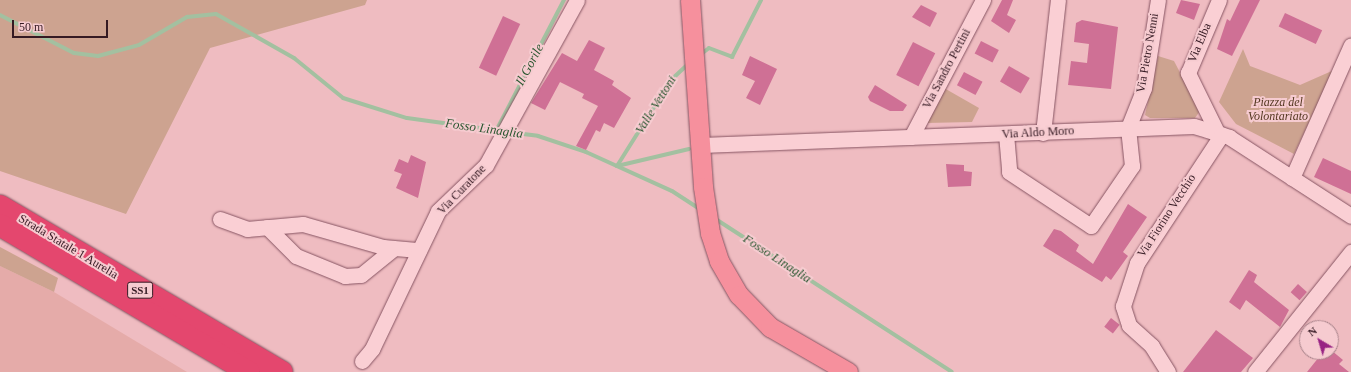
<!DOCTYPE html>
<html>
<head>
<meta charset="utf-8">
<style>
  body { margin:0 }
  #map { position:relative; width:1351px; height:372px; overflow:hidden; background:#efbcc1; font-family:"Times New Roman",serif }
  div>[style] { position:absolute }
  .farmland>* { inset:0; background:#e5aba9 }
  .green>* { inset:0; background:#cda390 }
  .stream>* { height:4px; margin:-2px; padding:0 2px; transform-origin:2px; border-radius:2px; background:#a3c0a0 }
  .building>* { inset:0; background:#cf7095; transform-origin:0 0 }
  .roads { filter:drop-shadow(0 0 1px #875563) drop-shadow(0 0 1px #875563) }
  .minor>* { height:15px; margin:-7.5px; padding:0 7.5px; transform-origin:7.5px; border-radius:7.5px; background:#facfd4 }
  .major>* { height:19px; margin:-9.5px; padding:0 9.5px; transform-origin:9.5px; border-radius:9.5px; background:#f6909d }
  .highway>* { height:22px; margin:-11px; padding:0 11px; transform-origin:11px; border-radius:11px; background:#e4476e }
  span { translate:-50% -50%; white-space:nowrap; text-align:center; line-height:1.15; -webkit-text-stroke:4px #f6cbd0; paint-order:stroke }
  .shield-label span { padding:1px 3px; background:#f6cbd0; border:1px solid; border-radius:3px; -webkit-text-stroke-width:0 }
  .shield-label { font-size:11px; color:#351a23; font-weight:700 }
  .street-label { font-size:12px; color:#351a23 }
  .park-label { font-size:12px; color:#533720; font-style:italic }
  .water-label { font-size:13px; color:#29562f; font-style:italic }
  .north { position:absolute; left:1299px; top:320px; width:40px; height:40px; box-sizing:border-box; background:#f6cbd0; border:1px solid #a9848b; border-radius:50%; rotate:322deg; font-size:11px; font-weight:700; line-height:16px; text-align:center; color:#351a23 }
  .north::after { content:''; display:block; margin:auto; width:14px; height:18px; background:#982383; clip-path:polygon(50% 0,100% 100%,50% 72%,0 100%) }
  .scale { position:absolute; left:12px; top:20px; width:96px; height:18px; box-sizing:border-box; border:2px solid #351a23; border-top:0; padding-left:5px; font-size:12px; line-height:14px; white-space:nowrap; color:#351a23; -webkit-text-stroke:3px #f6cbd0; paint-order:stroke }
</style>
</head>
<body>
<div id="map">
  <div class="farmland">
    <div style="clip-path:polygon(0 266px,54px 292px,187px 372px,0 372px)"></div>
  </div>
  <div class="green">
    <div style="clip-path:polygon(0 0,367px 0,365px 5px,210px 48px,126px 214px,0 171px)"></div>
    <div style="clip-path:polygon(1243px 49px,1250px 66px,1300px 85px,1334px 70px,1294px 154px,1236px 124px,1219px 102px)"></div>
    <div style="clip-path:polygon(1158px 56px,1174px 61px,1200px 111px,1195px 118px,1150px 118px,1145px 115px)"></div>
    <div style="clip-path:polygon(944px 88px,979px 108px,972px 122px,926px 123px)"></div>
    <div style="clip-path:polygon(0 247px,58px 278px,54px 292px,0 266px)"></div>
  </div>
  <div class="stream">
    <div style="left:0;top:15px;width:83px;rotate:27.2deg"></div>
    <div style="left:74px;top:53px;width:24px;rotate:7deg"></div>
    <div style="left:98px;top:56px;width:42px;rotate:-15deg"></div>
    <div style="left:139px;top:45px;width:56px;rotate:-30.3deg"></div>
    <div style="left:187px;top:17px;width:29px;rotate:-6deg"></div>
    <div style="left:216px;top:14px;width:90px;rotate:29.4deg"></div>
    <div style="left:294px;top:58px;width:63px;rotate:39.2deg"></div>
    <div style="left:343px;top:98px;width:67px;rotate:17.4deg"></div>
    <div style="left:407px;top:118px;width:95px;rotate:7.9deg"></div>
    <div style="left:700px;top:55px;width:11px;rotate:-38deg"></div>
    <div style="left:709px;top:48px;width:25px;rotate:21deg"></div>
    <div style="left:732px;top:57px;width:64px;rotate:-63deg"></div>
    <div style="left:496px;top:131px;width:148px;rotate:-62.6deg"></div>
    <div style="left:507px;top:132px;width:31px;rotate:7deg"></div>
    <div style="left:538px;top:136px;width:51px;rotate:18.4deg"></div>
    <div style="left:586px;top:152px;width:94px;rotate:24.4deg"></div>
    <div style="left:672px;top:191px;width:33px;rotate:33deg"></div>
    <div style="left:617px;top:166px;width:102px;rotate:-57.9deg"></div>
    <div style="left:671px;top:80px;width:23px;rotate:-43deg"></div>
    <div style="left:617px;top:166px;width:74px;rotate:-13.3deg"></div>
    <div style="left:714px;top:218px;width:283px;rotate:32.9deg"></div>
  </div>
  <div class="building">
    <div style="clip-path:polygon(1002px 0,1013px 0,1007px 15px,1016px 20px,1009px 33px,991px 21px)"></div>
    <div style="clip-path:polygon(1181px 0,1200px 4px,1194px 20px,1176px 13px)"></div>
    <div style="clip-path:polygon(1240px 0,1260px 0,1232px 56px,1217px 49px,1227px 19px,1230px 21px)"></div>
    <div style="clip-path:polygon(921px 5px,937px 13px,930px 27px,912px 17px)"></div>
    <div style="left:1285px;top:13px;width:41px;height:15px;rotate:25deg"></div>
    <div style="left:503px;top:16px;width:19px;height:57px;rotate:25deg"></div>
    <div style="clip-path:polygon(1082px 20px,1118px 27px,1111px 89px,1068px 85px,1071px 61px,1087px 63px,1089px 44px,1074px 42px,1076px 23px)"></div>
    <div style="clip-path:polygon(589px 40px,605px 48px,594px 70px,614px 81px,612px 85px,631px 98px,614px 128px,604px 123px,600px 132px,596px 130px,586px 150px,576px 146px,598px 106px,582px 98px,584px 94px,560px 82px,545px 110px,531px 103px,562px 53px,577px 61px)"></div>
    <div style="left:981px;top:41px;width:20px;height:14px;rotate:27deg"></div>
    <div style="left:913px;top:42px;width:25px;height:37px;rotate:27deg"></div>
    <div style="clip-path:polygon(750px 56px,777px 69px,760px 105px,746px 98px,755px 81px,742px 75px)"></div>
    <div style="left:1009px;top:66px;width:24px;height:18px;rotate:30deg"></div>
    <div style="left:964px;top:72px;width:21px;height:15px;rotate:28deg"></div>
    <div style="clip-path:polygon(875px 85px,907px 105px,903px 111px,890px 111px,870px 101px,868px 97px)"></div>
    <div style="clip-path:polygon(411px 155px,426px 162px,418px 198px,396px 188px,402px 174px,394px 171px,399px 159px,408px 163px)"></div>
    <div style="clip-path:polygon(1323px 158px,1351px 171px,1351px 194px,1314px 177px)"></div>
    <div style="clip-path:polygon(946px 164px,964px 165px,964px 171px,972px 172px,971px 186px,948px 187px)"></div>
    <div style="clip-path:polygon(1128px 204px,1147px 217px,1123px 252px,1128px 256px,1111px 280px,1106px 276px,1102px 282px,1043px 246px,1054px 229px,1061px 231px,1079px 245px,1076px 251px,1093px 264px)"></div>
    <div style="clip-path:polygon(1249px 270px,1257px 275px,1254px 282px,1289px 310px,1280px 327px,1246px 300px,1240px 310px,1229px 302px)"></div>
    <div style="left:1298px;top:284px;width:12px;height:11px;rotate:42deg"></div>
    <div style="left:1111px;top:318px;width:11px;height:11px;rotate:38deg"></div>
    <div style="clip-path:polygon(1216px 330px,1253px 358px,1241px 372px,1183px 372px)"></div>
    <div style="clip-path:polygon(1331px 350px,1343px 360px,1339px 364px,1349px 372px,1307px 372px,1323px 352px)"></div>
  </div>
  <div class="roads">
    <div class="minor">
      <div style="left:1216px;top:130px;width:64px;rotate:-116.2deg"></div>
      <div style="left:1188px;top:73px;width:79px;rotate:-67deg"></div>
      <div style="left:1043px;top:133px;width:134px;rotate:-83.6deg"></div>
      <div style="left:1006px;top:134px;width:38px;rotate:85deg"></div>
      <div style="left:1009px;top:172px;width:98px;rotate:33.4deg"></div>
      <div style="left:1091px;top:226px;width:73px;rotate:-55.7deg"></div>
      <div style="left:1132px;top:166px;width:38px;rotate:-96deg"></div>
      <div style="left:1128px;top:128px;width:43px;rotate:-68.2deg"></div>
      <div style="left:1144px;top:88px;width:89px;rotate:-81deg"></div>
      <div style="left:911px;top:137px;width:155px;rotate:-62.3deg"></div>
      <div style="left:701px;top:145px;width:493px;rotate:-2.2deg"></div>
      <div style="left:1194px;top:126px;width:37px;rotate:17deg"></div>
      <div style="left:1229px;top:137px;width:145px;rotate:32.9deg"></div>
      <div style="left:1292px;top:178px;width:145px;rotate:-66.1deg"></div>
      <div style="left:220px;top:219px;width:29px;rotate:20deg"></div>
      <div style="left:247px;top:229px;width:56px;rotate:-5.1deg"></div>
      <div style="left:303px;top:224px;width:83px;rotate:16deg"></div>
      <div style="left:383px;top:247px;width:36px;rotate:5deg"></div>
      <div style="left:267px;top:227px;width:41px;rotate:45deg"></div>
      <div style="left:296px;top:256px;width:53px;rotate:22.2deg"></div>
      <div style="left:345px;top:276px;width:16px;rotate:-4deg"></div>
      <div style="left:361px;top:275px;width:41px;rotate:-39.1deg"></div>
      <div style="left:362px;top:361px;width:16px;rotate:-50deg"></div>
      <div style="left:372px;top:349px;width:153px;rotate:-64.4deg"></div>
      <div style="left:438px;top:211px;width:66px;rotate:-43.8deg"></div>
      <div style="left:486px;top:165px;width:188px;rotate:-61.1deg"></div>
      <div style="left:1168px;top:372px;width:31px;rotate:-122deg"></div>
      <div style="left:1152px;top:346px;width:31px;rotate:-138deg"></div>
      <div style="left:1129px;top:325px;width:20px;rotate:-108deg"></div>
      <div style="left:1123px;top:306px;width:45px;rotate:-72deg"></div>
      <div style="left:1137px;top:263px;width:154px;rotate:-56.6deg"></div>
      <div style="left:1255px;top:372px;width:154px;rotate:-51.3deg"></div>
    </div>
    <div class="major">
      <div style="left:690px;top:0;width:187px;rotate:86deg"></div>
      <div style="left:703px;top:187px;width:47px;rotate:81.3deg"></div>
      <div style="left:710px;top:233px;width:29px;rotate:72deg"></div>
      <div style="left:719px;top:261px;width:39px;rotate:60deg"></div>
      <div style="left:739px;top:295px;width:45px;rotate:45.9deg"></div>
      <div style="left:770px;top:327px;width:90px;rotate:30deg"></div>
    </div>
    <div class="highway">
      <div style="left:0;top:206px;width:327px;rotate:30.5deg"></div>
      <div style="left:0;top:225px;width:289px;rotate:30.6deg"></div>
    </div>
  </div>
  <div class="shield-label">
    <span style="left:140px;top:290px">SS1</span>
  </div>
  <div class="street-label">
    <span style="left:1200px;top:43px;rotate:-67deg">Via Elba</span>
    <span style="left:1148px;top:53px;rotate:-80deg">Via Pietro Nenni</span>
    <span style="left:947px;top:69px;rotate:-62deg">Via Sandro Pertini</span>
    <span style="left:1038px;top:133px;rotate:-3deg">Via Aldo Moro</span>
    <span style="left:462px;top:190px;rotate:-46deg">Via Curatone</span>
    <span style="left:1167px;top:216px;rotate:-57deg">Via Fiorino Vecchio</span>
    <span style="left:68px;top:247px;rotate:31deg">Strada Statale 1 Aurelia</span>
  </div>
  <div class="park-label">
    <span style="left:1278px;top:110px">Piazza del<br>Volontariato</span>
  </div>
  <div class="water-label">
    <span style="left:530px;top:65px;rotate:-62deg">Il Gorile</span>
    <span style="left:656px;top:105px;rotate:-58deg">Valle Vettoni</span>
    <span style="left:484px;top:129px;rotate:8deg">Fosso Linaglia</span>
    <span style="left:777px;top:259px;rotate:33deg">Fosso Linaglia</span>
  </div>
  <div class="north">N</div>
  <div class="scale">50 m</div>
</div>
</body>
</html>
